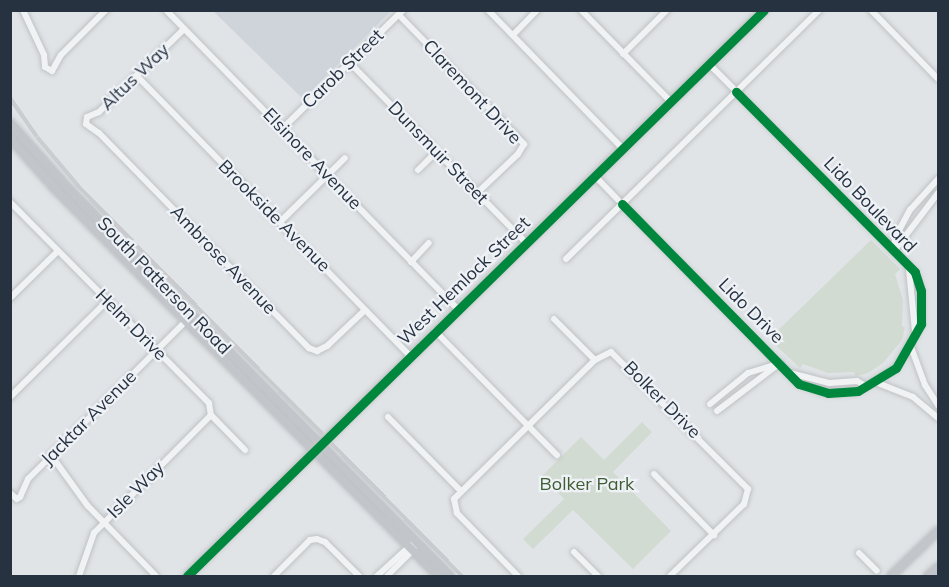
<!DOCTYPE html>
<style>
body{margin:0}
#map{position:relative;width:949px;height:587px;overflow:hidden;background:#e1e4e7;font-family:Mulish,sans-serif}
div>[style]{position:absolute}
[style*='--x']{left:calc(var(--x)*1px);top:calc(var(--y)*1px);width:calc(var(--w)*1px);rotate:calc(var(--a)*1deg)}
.built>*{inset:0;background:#ced4da}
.green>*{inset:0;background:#d2dbd1}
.roads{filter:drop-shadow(0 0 2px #bfc2c5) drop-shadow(0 0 2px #bfc2c5)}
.street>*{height:6px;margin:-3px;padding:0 3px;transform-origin:3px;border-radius:3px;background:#f0f2f3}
.secondary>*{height:8px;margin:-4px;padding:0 4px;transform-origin:4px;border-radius:4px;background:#c2c5c9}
.rail>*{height:4px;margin-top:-2px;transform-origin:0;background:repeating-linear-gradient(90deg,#eef2f6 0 4.5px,#c9cbce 0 9px);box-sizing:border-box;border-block:2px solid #c9cbce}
.cycleway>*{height:9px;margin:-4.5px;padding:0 4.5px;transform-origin:4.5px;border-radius:4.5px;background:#00873e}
span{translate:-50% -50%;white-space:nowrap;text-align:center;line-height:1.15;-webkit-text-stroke:4.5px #eef2f6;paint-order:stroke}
.street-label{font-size:18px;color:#273241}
.park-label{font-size:18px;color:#3f5d33}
.frame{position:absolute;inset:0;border:12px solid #273241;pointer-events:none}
</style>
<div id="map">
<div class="built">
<div style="clip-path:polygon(213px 11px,391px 11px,303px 99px)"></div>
</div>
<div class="green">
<div style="clip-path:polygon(871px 240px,900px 269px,895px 274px,903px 300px,902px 326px,905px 327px,902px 340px,883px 363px,868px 373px,856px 376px,854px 372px,828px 373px,803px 364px,800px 368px,769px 339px)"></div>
<div style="clip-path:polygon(642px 422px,652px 432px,613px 472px,671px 531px,633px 569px,573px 510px,533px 549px,523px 539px,564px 499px,542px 476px,581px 437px,604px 460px)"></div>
</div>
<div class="roads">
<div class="street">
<div style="--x:23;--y:10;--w:50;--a:65"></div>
<div style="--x:44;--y:55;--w:12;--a:85"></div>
<div style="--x:45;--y:67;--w:8;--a:30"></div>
<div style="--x:52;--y:71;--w:18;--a:-61"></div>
<div style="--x:61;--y:55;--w:64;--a:-45"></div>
<div style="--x:166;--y:10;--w:418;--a:45.7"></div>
<div style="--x:488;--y:10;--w:194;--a:45.8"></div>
<div style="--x:581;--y:10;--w:129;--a:45.6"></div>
<div style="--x:871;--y:10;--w:96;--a:45.8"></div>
<div style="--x:399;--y:15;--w:180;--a:45.9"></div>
<div style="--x:524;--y:144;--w:12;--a:121"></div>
<div style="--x:518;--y:154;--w:57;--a:136.4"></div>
<div style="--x:184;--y:29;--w:119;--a:135.7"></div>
<div style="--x:99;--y:112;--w:13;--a:157"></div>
<div style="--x:87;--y:117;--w:7;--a:98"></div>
<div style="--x:86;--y:124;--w:16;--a:35"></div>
<div style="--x:99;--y:133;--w:301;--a:45.7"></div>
<div style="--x:309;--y:348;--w:9;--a:21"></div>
<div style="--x:317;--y:351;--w:11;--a:-27"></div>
<div style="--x:327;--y:346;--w:52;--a:-43.5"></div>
<div style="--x:513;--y:35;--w:35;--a:-46"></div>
<div style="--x:623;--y:54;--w:62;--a:-45"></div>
<div style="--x:350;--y:63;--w:252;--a:45.6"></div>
<div style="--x:709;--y:64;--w:34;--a:45"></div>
<div style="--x:137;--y:76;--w:391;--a:45.7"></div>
<div style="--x:283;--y:128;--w:168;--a:-44.5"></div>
<div style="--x:418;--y:170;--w:25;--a:-45"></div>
<div style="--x:595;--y:176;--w:33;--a:46"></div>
<div style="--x:10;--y:202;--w:283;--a:45.3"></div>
<div style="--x:209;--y:403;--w:12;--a:81"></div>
<div style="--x:211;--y:415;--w:49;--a:45.8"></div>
<div style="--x:622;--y:204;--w:252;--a:45.5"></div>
<div style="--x:799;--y:384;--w:30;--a:17"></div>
<div style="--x:828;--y:393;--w:30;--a:-4"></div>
<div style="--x:858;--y:391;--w:44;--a:-31.2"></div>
<div style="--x:896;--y:368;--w:51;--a:-60.4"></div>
<div style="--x:921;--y:324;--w:33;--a:-90"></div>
<div style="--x:921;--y:291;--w:20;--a:-108"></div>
<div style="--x:915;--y:272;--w:254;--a:-134.8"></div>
<div style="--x:280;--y:222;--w:91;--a:-44.6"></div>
<div style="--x:893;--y:251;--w:15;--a:-79"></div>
<div style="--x:896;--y:236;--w:30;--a:-62"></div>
<div style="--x:910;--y:210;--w:42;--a:-47.9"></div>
<div style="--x:894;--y:251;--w:73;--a:-52.8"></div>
<div style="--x:566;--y:259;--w:355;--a:-44.5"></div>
<div style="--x:411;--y:262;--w:26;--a:-47"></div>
<div style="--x:909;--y:269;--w:62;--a:84.5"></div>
<div style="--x:10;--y:298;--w:67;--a:-44.4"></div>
<div style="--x:554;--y:319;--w:58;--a:45"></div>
<div style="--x:435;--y:331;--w:174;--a:45.5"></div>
<div style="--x:911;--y:347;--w:40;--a:69.8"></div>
<div style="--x:925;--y:385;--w:24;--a:57"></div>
<div style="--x:790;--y:373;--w:40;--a:14.4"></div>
<div style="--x:829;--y:383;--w:28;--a:-4"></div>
<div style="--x:857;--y:381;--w:8;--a:30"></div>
<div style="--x:875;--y:382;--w:41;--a:21.5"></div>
<div style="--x:913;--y:397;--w:33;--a:40"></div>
<div style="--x:10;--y:397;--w:136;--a:-44.7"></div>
<div style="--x:710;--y:404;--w:49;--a:-39.2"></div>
<div style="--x:748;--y:373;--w:34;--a:-17"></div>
<div style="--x:717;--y:411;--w:79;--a:-37.3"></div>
<div style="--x:388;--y:417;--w:104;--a:45.4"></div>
<div style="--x:51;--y:455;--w:62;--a:54.2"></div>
<div style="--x:87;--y:505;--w:99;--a:45.8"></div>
<div style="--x:654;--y:474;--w:86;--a:45.5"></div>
<div style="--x:10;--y:493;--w:9;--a:41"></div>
<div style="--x:17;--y:499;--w:4;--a:-34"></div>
<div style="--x:20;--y:497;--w:20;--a:-66"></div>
<div style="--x:28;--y:479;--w:232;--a:-45"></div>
<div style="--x:574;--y:552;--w:34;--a:45"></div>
<div style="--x:859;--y:553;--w:25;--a:45"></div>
<div style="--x:79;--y:576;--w:46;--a:-70.8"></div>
<div style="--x:94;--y:533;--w:166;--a:-45.2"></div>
<div style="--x:274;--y:576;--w:51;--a:-45"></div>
<div style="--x:310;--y:540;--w:7;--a:-8"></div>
<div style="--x:317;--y:539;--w:9;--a:21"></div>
<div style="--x:325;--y:542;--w:48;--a:45"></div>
<div style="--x:377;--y:576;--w:46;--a:-42.4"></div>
<div style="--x:387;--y:576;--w:38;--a:-45"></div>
<div style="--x:518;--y:576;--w:88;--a:-134.1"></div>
<div style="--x:457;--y:513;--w:14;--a:-102"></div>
<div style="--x:454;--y:499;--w:198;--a:-44.6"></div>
<div style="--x:595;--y:360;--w:18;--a:-27"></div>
<div style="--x:611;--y:352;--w:194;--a:45"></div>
<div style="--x:748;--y:489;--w:16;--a:105"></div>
<div style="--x:744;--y:504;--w:103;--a:135.8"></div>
</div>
<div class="secondary">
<div style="--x:10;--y:123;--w:87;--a:48.3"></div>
<div style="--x:68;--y:188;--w:544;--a:45.45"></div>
<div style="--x:10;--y:138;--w:68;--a:48.6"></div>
<div style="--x:55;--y:189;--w:544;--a:45.3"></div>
<div style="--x:187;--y:576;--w:808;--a:-44.45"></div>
<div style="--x:891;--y:576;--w:65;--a:-43.8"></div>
<div style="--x:928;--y:576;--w:13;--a:-42"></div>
</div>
</div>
<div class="rail">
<div style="--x:10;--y:98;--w:47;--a:55.3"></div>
<div style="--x:37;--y:137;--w:67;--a:49.9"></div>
<div style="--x:80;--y:188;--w:544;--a:45.45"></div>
</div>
<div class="cycleway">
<div style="--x:622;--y:204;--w:252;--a:45.5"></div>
<div style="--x:799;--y:384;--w:30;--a:17"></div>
<div style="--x:828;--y:393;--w:30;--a:-4"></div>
<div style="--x:858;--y:391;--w:44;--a:-31.2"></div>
<div style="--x:896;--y:368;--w:51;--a:-60.4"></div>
<div style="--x:921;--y:324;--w:33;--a:-90"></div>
<div style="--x:921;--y:291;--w:20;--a:-108"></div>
<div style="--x:915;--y:272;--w:254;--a:-134.8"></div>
<div style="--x:187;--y:576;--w:808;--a:-44.45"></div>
</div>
<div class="street-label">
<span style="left:343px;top:69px;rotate:-44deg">Carob Street</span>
<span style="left:135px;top:77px;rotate:-44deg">Altus Way</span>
<span style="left:472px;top:92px;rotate:47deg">Claremont Drive</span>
<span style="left:438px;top:153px;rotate:46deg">Dunsmuir Street</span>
<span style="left:312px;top:159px;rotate:46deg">Elsinore Avenue</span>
<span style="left:870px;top:205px;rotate:46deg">Lido Boulevard</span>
<span style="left:274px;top:216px;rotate:45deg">Brookside Avenue</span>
<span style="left:223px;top:260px;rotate:46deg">Ambrose Avenue</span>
<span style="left:464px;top:281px;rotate:-44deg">West Hemlock Street</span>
<span style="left:164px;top:286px;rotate:46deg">South Patterson Road</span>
<span style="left:751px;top:311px;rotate:45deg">Lido Drive</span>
<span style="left:131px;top:325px;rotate:45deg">Helm Drive</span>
<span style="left:662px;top:400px;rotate:45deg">Bolker Drive</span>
<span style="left:89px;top:418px;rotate:-45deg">Jacktar Avenue</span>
<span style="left:136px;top:490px;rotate:-45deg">Isle Way</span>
</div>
<div class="park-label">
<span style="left:587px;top:484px">Bolker Park</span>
</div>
<div class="frame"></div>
</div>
